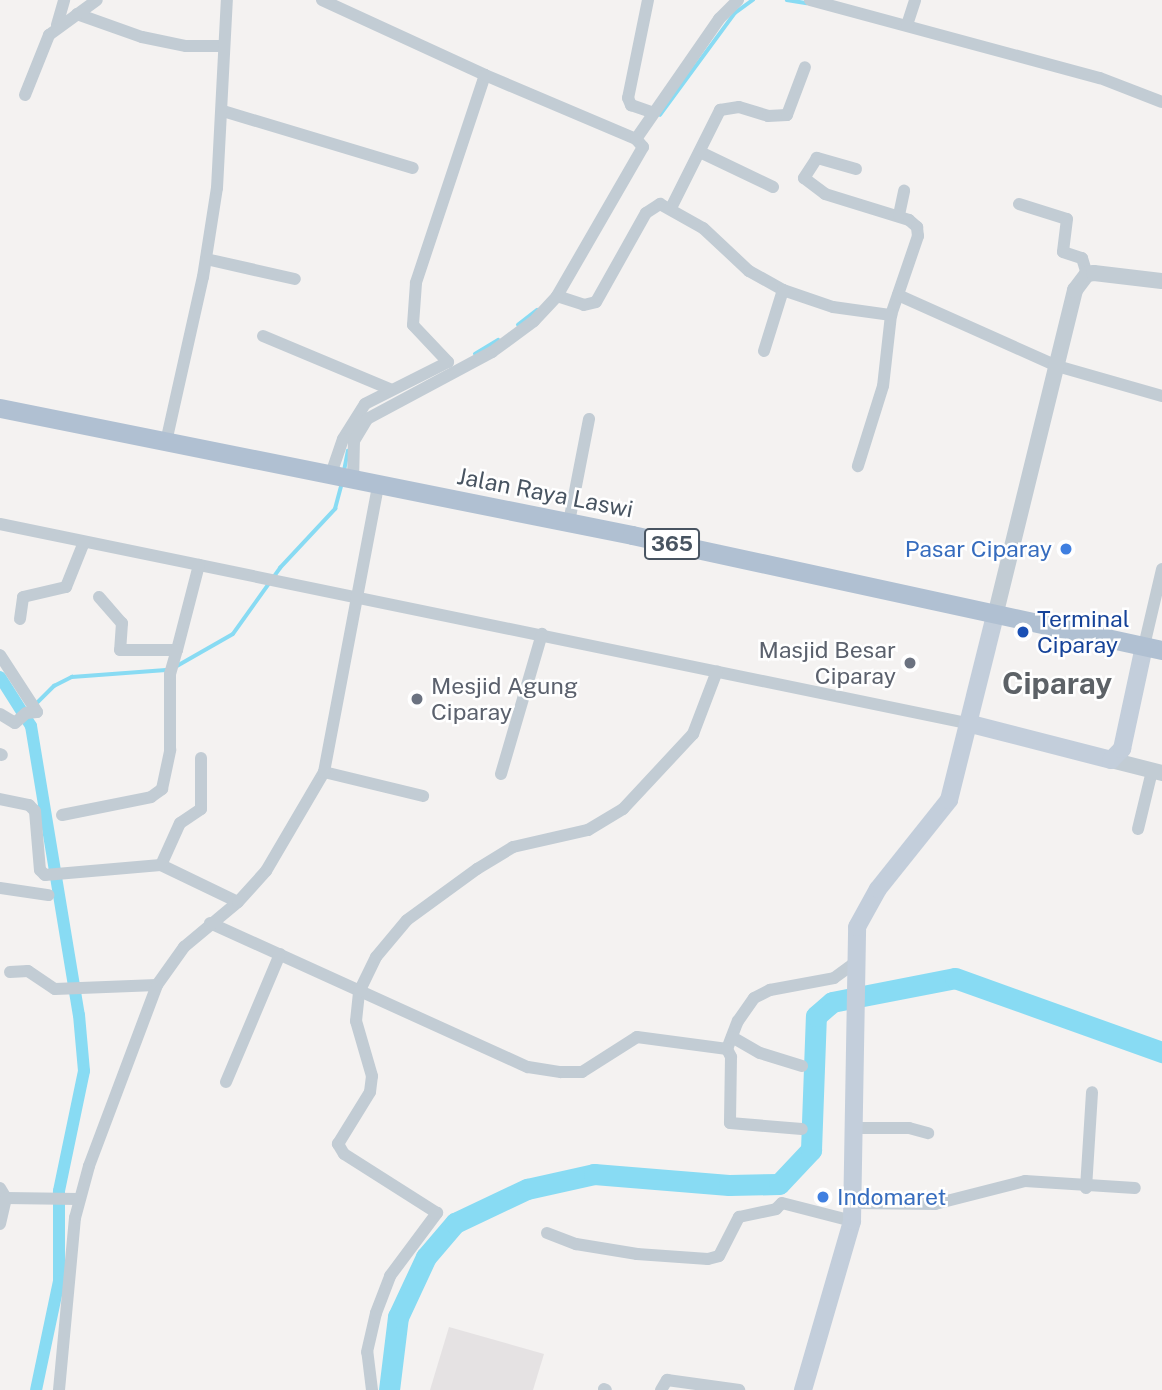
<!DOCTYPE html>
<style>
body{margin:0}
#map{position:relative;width:1162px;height:1390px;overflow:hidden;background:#f4f2f1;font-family:"Public Sans",sans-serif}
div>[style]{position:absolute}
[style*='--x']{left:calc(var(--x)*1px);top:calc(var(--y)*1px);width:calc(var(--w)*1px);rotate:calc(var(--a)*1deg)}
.education>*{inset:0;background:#e5e2e3}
.stream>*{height:3.5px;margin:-1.75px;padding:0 1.75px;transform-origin:1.75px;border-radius:1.75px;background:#88dbf3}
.canal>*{height:12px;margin:-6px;padding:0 6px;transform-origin:6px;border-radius:6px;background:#88dbf3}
.river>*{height:21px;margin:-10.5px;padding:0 10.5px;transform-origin:10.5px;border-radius:10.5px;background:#88dbf3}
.minor>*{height:12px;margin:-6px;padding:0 6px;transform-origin:6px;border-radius:6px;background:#c2ccd4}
.tertiary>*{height:16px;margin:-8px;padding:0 8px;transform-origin:8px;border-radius:8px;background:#c2ccd4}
.secondary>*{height:18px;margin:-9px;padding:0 9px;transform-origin:9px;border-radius:9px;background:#c3cedb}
.primary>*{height:19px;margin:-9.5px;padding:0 9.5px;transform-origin:9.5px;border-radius:9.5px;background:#b0c0d2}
.dots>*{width:19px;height:19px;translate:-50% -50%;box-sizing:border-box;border:4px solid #fff;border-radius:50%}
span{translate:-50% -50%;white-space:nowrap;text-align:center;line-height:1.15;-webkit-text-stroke:5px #fff;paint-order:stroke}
.shield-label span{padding:2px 5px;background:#fff;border:2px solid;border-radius:5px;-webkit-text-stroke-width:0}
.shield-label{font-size:21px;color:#485461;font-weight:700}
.street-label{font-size:23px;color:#485461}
.shop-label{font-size:23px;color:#366cbe}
.right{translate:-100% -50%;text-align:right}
.left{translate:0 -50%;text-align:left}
.transit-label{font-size:23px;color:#164399}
.worship-label{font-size:23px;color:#5b616d}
.district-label{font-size:30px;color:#5d6267;font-weight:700}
</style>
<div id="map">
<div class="education">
<div style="clip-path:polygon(449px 1327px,544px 1354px,533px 1390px,430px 1390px)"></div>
</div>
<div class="stream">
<div style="--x:787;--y:0;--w:20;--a:9"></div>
<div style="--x:660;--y:115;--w:127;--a:-53.7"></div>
<div style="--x:735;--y:13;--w:22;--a:-36"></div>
<div style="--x:518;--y:325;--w:24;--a:-38"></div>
<div style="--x:475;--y:354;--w:27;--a:-31"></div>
<div style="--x:344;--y:471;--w:20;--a:-79"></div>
<div style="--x:177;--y:666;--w:64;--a:-29.7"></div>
<div style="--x:233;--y:634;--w:81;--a:-54.5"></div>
<div style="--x:280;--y:568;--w:81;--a:-47"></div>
<div style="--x:335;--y:509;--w:28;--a:-75"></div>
<div style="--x:35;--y:705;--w:27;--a:-45"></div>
<div style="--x:54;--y:686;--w:20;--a:-27"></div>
<div style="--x:72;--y:677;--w:94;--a:-4.3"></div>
</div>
<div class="canal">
<div style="--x:0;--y:677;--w:58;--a:57.7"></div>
<div style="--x:31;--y:726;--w:293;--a:80.6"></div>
<div style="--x:79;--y:1015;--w:56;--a:84.9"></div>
<div style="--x:84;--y:1071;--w:123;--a:101.8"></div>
<div style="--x:59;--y:1191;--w:90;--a:90"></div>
<div style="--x:59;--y:1281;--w:111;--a:101.9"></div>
</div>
<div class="river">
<div style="--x:389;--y:1390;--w:74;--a:-83"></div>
<div style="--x:398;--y:1317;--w:66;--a:-65"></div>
<div style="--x:426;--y:1257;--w:45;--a:-49.5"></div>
<div style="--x:455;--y:1223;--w:80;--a:-25.3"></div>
<div style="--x:527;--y:1189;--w:69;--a:-12.6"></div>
<div style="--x:594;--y:1174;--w:135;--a:4.7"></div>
<div style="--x:729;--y:1185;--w:50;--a:-1.1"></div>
<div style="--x:779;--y:1184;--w:47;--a:-46.7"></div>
<div style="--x:811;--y:1150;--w:134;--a:-87.9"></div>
<div style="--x:816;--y:1016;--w:21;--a:-41"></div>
<div style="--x:832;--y:1002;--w:125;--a:-11"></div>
<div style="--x:955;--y:978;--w:220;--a:19.7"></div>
</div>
<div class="minor">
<div style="--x:322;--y:0;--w:179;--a:24.7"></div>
<div style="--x:485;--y:75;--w:219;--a:108.4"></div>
<div style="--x:416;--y:283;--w:42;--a:94.1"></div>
<div style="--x:413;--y:325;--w:51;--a:46.6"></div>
<div style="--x:448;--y:362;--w:93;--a:153.2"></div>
<div style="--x:365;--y:404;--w:41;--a:122.2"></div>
<div style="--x:343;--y:439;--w:39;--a:109"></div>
<div style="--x:648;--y:0;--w:100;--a:101.5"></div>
<div style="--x:628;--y:98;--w:8;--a:67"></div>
<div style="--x:631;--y:105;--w:24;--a:19"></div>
<div style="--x:810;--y:0;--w:300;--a:15.1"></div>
<div style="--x:1100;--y:78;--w:66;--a:21.2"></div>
<div style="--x:77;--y:14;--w:69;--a:19.5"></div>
<div style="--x:142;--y:37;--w:45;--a:11.6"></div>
<div style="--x:186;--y:46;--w:38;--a:0"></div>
<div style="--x:57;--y:25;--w:26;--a:-74"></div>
<div style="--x:907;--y:25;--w:26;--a:-72"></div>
<div style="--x:485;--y:75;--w:164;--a:23"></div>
<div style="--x:25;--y:95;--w:65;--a:-68.2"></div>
<div style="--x:49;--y:35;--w:59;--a:-36.1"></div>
<div style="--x:223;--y:111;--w:198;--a:16.7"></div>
<div style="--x:700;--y:152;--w:81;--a:25.6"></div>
<div style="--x:856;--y:169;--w:41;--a:-164.2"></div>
<div style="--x:817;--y:158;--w:24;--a:123"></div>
<div style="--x:804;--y:178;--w:26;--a:37"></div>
<div style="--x:825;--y:194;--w:88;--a:17.2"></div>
<div style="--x:909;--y:220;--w:11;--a:41"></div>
<div style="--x:917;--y:227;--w:9;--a:84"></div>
<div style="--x:918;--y:236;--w:83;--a:108.9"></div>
<div style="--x:891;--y:315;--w:71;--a:96.4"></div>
<div style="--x:883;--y:386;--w:84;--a:107.4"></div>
<div style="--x:1019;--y:204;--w:50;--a:17.4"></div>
<div style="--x:1067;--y:219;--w:33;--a:97"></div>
<div style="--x:1063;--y:252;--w:20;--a:18"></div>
<div style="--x:1082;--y:258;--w:17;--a:73"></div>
<div style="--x:671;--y:208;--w:110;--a:-63.4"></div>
<div style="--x:720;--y:110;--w:19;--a:-9"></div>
<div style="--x:739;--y:107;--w:30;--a:17"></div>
<div style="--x:768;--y:116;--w:19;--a:-3"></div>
<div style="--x:787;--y:115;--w:51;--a:-69.4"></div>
<div style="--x:899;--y:215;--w:25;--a:-78"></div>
<div style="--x:206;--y:259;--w:91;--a:12.7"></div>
<div style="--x:898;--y:295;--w:174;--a:24.1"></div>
<div style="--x:1057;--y:366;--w:109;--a:15.9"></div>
<div style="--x:557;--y:296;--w:28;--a:18"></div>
<div style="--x:584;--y:305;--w:12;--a:-14"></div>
<div style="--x:596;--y:302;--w:102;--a:-60.7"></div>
<div style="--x:646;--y:213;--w:17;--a:-33"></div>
<div style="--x:660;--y:204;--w:49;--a:29.2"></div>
<div style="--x:703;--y:228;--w:63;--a:43.1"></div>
<div style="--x:749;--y:271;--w:39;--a:29"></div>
<div style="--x:783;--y:290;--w:53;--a:18.8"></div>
<div style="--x:833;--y:307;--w:59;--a:7.9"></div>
<div style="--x:263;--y:336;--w:138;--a:22.7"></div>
<div style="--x:764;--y:351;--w:64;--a:-72.7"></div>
<div style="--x:166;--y:442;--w:169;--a:-77.4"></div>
<div style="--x:203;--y:277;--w:90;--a:-81.1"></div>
<div style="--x:217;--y:188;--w:188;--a:-87"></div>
<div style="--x:353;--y:481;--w:40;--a:-88.6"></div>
<div style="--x:354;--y:441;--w:26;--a:-59"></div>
<div style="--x:367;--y:419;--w:142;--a:-28.2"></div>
<div style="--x:492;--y:352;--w:52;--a:-36.4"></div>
<div style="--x:534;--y:321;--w:34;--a:-47"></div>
<div style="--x:557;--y:296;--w:172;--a:-60"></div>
<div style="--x:643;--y:147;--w:11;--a:-131"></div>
<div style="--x:636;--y:139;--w:146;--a:-55.3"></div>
<div style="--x:719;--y:19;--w:27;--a:-45"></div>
<div style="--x:569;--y:522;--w:105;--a:-79"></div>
<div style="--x:0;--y:524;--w:991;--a:11.64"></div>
<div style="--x:99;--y:597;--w:35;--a:49"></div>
<div style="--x:122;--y:623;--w:27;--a:94"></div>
<div style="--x:120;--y:650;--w:57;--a:0"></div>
<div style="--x:177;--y:650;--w:88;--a:-75.5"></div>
<div style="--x:20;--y:619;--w:22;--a:-82"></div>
<div style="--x:23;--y:597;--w:44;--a:-13.1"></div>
<div style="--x:66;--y:587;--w:48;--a:-68.2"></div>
<div style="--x:1144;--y:646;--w:79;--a:-76.8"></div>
<div style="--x:0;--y:655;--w:68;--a:57"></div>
<div style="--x:0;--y:714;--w:17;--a:31"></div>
<div style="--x:15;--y:723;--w:15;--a:-42"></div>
<div style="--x:26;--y:713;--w:11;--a:-5"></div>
<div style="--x:0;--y:754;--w:2;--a:27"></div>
<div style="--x:201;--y:758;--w:51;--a:90"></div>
<div style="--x:201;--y:809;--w:25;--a:146"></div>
<div style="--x:180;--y:823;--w:46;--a:114.3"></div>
<div style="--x:161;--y:865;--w:85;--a:25.7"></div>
<div style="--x:324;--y:772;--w:102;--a:13.6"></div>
<div style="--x:501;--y:774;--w:146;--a:-73.7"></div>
<div style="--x:0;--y:799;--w:30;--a:12"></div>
<div style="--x:29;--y:805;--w:8;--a:45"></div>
<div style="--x:35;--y:811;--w:59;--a:85.2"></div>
<div style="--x:40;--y:870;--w:7;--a:45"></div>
<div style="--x:45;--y:875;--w:116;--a:-4.9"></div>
<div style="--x:62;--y:815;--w:91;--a:-11.4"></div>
<div style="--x:151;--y:797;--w:14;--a:-36"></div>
<div style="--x:162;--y:789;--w:40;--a:-78"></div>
<div style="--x:170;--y:750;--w:76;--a:-90"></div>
<div style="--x:170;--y:674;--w:25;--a:-74"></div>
<div style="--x:1138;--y:829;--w:60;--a:-76.4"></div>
<div style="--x:0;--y:888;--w:49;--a:8.3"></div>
<div style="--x:210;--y:923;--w:349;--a:24.4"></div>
<div style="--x:528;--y:1067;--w:33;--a:9"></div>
<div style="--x:561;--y:1072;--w:21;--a:0"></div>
<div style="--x:582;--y:1072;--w:65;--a:-32.5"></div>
<div style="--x:637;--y:1037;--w:91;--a:7.6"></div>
<div style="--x:727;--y:1049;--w:30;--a:-69"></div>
<div style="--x:738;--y:1021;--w:28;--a:-55"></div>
<div style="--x:754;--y:998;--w:18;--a:-27"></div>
<div style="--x:770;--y:990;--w:65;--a:-10.6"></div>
<div style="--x:834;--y:978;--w:24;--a:-36"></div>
<div style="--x:10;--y:972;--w:18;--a:-3"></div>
<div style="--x:28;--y:971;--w:32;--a:34"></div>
<div style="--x:55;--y:989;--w:102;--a:-2.2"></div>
<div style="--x:732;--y:1037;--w:32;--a:30"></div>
<div style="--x:760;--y:1053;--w:44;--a:17.2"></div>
<div style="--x:727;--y:1049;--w:9;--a:63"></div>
<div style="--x:731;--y:1057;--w:66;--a:90.9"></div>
<div style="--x:730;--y:1123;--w:72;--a:4.8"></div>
<div style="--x:226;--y:1082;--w:139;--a:-67.1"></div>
<div style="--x:854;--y:1128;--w:55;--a:0"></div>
<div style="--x:909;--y:1128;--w:20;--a:15"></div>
<div style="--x:0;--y:1188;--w:12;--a:59"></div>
<div style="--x:6;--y:1198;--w:72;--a:0.8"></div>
<div style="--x:1086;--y:1188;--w:96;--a:-86.4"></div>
<div style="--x:854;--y:1203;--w:81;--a:0.7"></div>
<div style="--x:935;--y:1204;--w:93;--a:-14.3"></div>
<div style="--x:1025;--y:1181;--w:110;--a:3.6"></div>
<div style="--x:0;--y:1224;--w:27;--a:-77"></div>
<div style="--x:547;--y:1233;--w:31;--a:21"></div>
<div style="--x:576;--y:1244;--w:62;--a:9.3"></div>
<div style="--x:637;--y:1254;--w:71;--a:4"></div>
<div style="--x:708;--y:1259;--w:11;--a:-15"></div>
<div style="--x:719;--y:1256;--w:44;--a:-62.9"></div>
<div style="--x:739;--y:1217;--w:38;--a:-12"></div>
<div style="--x:776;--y:1209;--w:8;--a:-45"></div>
<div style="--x:782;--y:1203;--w:72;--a:14.4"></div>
<div style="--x:604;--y:1389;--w:2;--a:27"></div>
<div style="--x:59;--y:1390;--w:173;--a:-84.7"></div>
<div style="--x:75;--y:1218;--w:54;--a:-74.9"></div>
<div style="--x:89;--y:1166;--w:193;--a:-69.4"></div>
<div style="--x:157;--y:985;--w:47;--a:-54.6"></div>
<div style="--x:184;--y:947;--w:70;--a:-39.8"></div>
<div style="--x:238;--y:902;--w:42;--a:-47.9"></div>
<div style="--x:266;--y:871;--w:115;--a:-59.6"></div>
<div style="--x:324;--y:772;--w:291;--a:-79.3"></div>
<div style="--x:372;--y:1390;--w:38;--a:-97"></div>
<div style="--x:367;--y:1352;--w:40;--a:-77"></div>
<div style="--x:376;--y:1313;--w:40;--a:-69"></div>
<div style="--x:390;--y:1276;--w:79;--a:-53.3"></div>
<div style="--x:437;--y:1213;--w:110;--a:-147.6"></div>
<div style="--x:344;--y:1154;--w:12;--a:-121"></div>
<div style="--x:338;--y:1144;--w:61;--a:-58.4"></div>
<div style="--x:370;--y:1092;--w:16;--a:-83"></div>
<div style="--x:372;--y:1076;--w:57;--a:-106.2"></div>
<div style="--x:356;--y:1021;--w:29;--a:-84"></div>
<div style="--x:359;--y:992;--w:39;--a:-64"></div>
<div style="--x:376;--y:957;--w:48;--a:-50"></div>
<div style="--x:407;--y:920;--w:87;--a:-36.1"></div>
<div style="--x:477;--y:869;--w:42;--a:-31.4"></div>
<div style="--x:513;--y:847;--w:77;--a:-12.8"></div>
<div style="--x:588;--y:830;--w:41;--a:-31"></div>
<div style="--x:623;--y:809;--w:103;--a:-47"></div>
<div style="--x:693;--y:734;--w:67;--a:-69.1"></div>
<div style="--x:661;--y:1390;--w:12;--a:-59"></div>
<div style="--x:667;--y:1380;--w:73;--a:7.9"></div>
</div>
<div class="tertiary">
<div style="--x:995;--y:616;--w:336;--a:-76.2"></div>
<div style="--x:1075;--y:290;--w:20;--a:-53"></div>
<div style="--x:1087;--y:274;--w:7;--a:-8"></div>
<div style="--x:1094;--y:273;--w:68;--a:6.7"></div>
<div style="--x:1111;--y:760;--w:53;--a:14.3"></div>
</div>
<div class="secondary">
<div style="--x:971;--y:724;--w:145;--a:14.4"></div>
<div style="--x:1111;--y:760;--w:16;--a:-45"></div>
<div style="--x:1122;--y:749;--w:105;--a:-77.9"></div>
<div style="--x:803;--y:1390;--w:176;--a:-73.8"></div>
<div style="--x:852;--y:1221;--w:294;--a:-89"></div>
<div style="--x:857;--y:927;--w:43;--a:-61.1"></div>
<div style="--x:878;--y:889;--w:114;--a:-51.4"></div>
<div style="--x:949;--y:800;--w:190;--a:-76"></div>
</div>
<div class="primary">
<div style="--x:0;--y:408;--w:645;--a:11.36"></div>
<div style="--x:632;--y:535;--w:542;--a:12.24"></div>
</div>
<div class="dots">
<div style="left:1066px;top:549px;background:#3f7fe0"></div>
<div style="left:1023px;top:632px;background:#1a4fb4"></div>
<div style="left:910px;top:663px;background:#6b7280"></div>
<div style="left:417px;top:699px;background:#6b7280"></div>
<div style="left:823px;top:1197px;background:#3f7fe0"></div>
</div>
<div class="shield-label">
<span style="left:672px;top:544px">365</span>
</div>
<div class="street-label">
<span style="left:545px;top:493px;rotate:11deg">Jalan Raya Laswi</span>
</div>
<div class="shop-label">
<span class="right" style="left:1052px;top:549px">Pasar Ciparay</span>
<span class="left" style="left:837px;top:1197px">Indomaret</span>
</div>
<div class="transit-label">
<span class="left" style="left:1037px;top:632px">Terminal<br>Ciparay</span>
</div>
<div class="worship-label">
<span class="right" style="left:896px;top:663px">Masjid Besar<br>Ciparay</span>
<span class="left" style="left:431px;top:699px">Mesjid Agung<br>Ciparay</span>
</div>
<div class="district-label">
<span style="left:1057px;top:683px">Ciparay</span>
</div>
</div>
